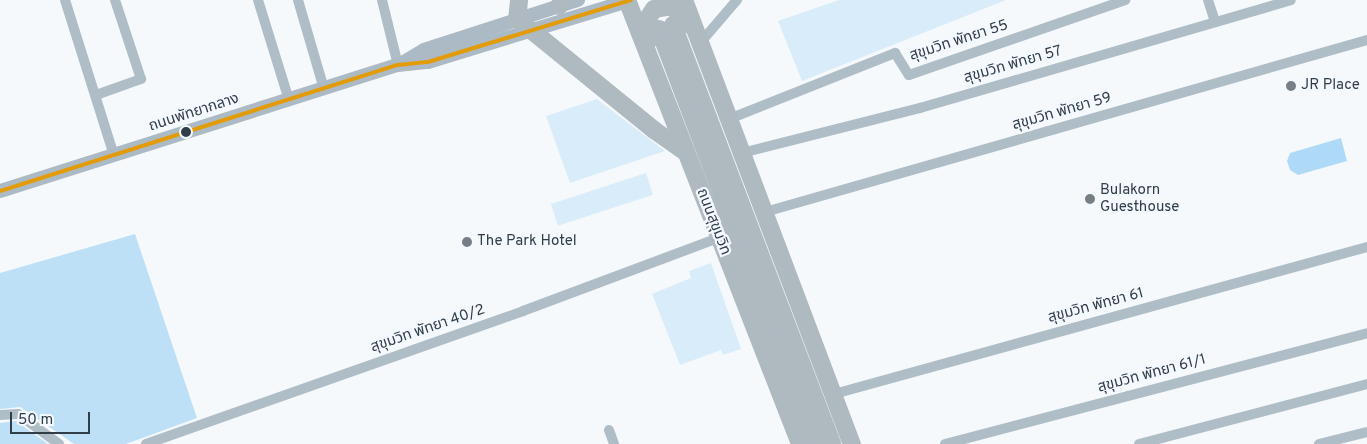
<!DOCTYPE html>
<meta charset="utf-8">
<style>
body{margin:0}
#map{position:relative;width:1367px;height:444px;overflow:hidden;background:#f6f9fb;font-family:Overpass,"Noto Sans Thai",sans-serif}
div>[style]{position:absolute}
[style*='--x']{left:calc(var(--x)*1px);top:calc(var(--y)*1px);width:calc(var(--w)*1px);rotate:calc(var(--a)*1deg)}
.green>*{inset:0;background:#d9ecfa;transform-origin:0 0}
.forest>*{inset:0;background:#bde0f7}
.water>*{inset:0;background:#afdaf7}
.street>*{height:10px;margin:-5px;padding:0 5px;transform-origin:5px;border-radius:5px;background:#afbdc6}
.secondary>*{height:14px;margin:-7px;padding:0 7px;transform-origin:7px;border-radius:7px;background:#abbac4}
.highway>*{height:18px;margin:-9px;padding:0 9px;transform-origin:9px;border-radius:9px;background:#afb9c0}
.bus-1>*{height:4px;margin:-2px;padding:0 2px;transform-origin:2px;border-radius:2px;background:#e39c07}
.dots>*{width:14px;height:14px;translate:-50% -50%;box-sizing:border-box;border:2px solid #f3f9fe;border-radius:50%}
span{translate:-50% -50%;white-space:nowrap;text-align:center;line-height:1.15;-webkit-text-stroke:4.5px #f3f9fe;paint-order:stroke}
.street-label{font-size:15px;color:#313e47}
.poi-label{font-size:15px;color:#313e47}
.left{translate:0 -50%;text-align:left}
.scale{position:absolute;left:10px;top:412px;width:80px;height:22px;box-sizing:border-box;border:2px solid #313e47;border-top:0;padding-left:6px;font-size:15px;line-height:18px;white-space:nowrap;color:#313e47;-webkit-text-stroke:4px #f3f9fe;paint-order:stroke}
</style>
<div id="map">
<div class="green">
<div style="clip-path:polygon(839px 0,1006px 0,802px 81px,778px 21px)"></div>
<div style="clip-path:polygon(597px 99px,665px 151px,570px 183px,546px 116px)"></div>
<div style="left:646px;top:173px;width:23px;height:100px;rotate:72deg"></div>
<div style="clip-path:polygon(711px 263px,741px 349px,723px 355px,721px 350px,680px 365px,652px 294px,691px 278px,689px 271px)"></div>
</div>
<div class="forest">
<div style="clip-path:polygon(135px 234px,197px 418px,126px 444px,74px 444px,20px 407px,0 409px,0 273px)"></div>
<div style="clip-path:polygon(16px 421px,48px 444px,0 444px,0 423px)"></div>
</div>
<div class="water">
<div style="clip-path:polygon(1341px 138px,1347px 161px,1298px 175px,1290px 170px,1287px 161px,1290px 153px)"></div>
</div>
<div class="street">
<div style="--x:65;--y:0;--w:163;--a:72.5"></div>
<div style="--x:258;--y:0;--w:105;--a:72.8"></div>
<div style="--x:298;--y:0;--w:93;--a:73.7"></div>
<div style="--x:382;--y:0;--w:67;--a:76.2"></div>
<div style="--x:1208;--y:0;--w:23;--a:72"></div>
<div style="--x:700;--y:43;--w:57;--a:-49.3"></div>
<div style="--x:96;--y:95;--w:48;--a:-19.6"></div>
<div style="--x:141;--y:79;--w:83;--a:-108.2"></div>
<div style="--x:729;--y:119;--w:179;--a:-21.7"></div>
<div style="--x:895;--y:53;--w:26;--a:58"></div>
<div style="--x:909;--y:75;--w:229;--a:-19.1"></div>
<div style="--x:742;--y:153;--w:184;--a:-14.2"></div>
<div style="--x:920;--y:108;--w:386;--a:-16.2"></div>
<div style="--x:765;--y:212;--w:626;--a:-15.95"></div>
<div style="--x:834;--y:394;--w:553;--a:-15.42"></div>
<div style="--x:0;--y:415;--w:18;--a:-3"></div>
<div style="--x:18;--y:414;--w:51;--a:36.2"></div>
<div style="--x:609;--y:430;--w:15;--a:70"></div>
<div style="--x:146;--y:444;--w:400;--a:-19.4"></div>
<div style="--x:523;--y:311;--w:208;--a:-20.5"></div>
<div style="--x:945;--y:444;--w:436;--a:-14.7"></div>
<div style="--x:1139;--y:444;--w:236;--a:-14.7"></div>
<div style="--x:1319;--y:444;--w:49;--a:-14"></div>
</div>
<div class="secondary">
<div style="--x:404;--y:62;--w:23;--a:-31"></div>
<div style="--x:424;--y:50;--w:162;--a:-18"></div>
<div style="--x:0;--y:191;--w:417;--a:-17.6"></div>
<div style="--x:398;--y:65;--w:30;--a:-6"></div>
<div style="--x:428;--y:62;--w:208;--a:-17"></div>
</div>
<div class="highway">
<div style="--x:627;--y:0;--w:477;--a:68.7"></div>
<div style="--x:684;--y:0;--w:475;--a:69.3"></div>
<div style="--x:559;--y:6;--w:8;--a:-45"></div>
<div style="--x:517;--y:20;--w:20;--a:-84"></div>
<div style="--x:673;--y:25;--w:448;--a:69.2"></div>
<div style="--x:659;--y:29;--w:444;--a:69.2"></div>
<div style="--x:531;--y:30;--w:159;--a:39.1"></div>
<div style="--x:654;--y:130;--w:39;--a:35"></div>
<div style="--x:648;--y:41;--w:20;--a:-96"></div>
<div style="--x:646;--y:21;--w:14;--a:-56"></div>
<div style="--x:654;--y:9;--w:18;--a:-9"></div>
<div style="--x:672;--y:6;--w:25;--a:47"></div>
</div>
<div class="bus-1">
<div style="--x:0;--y:191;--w:417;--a:-17.6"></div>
<div style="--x:398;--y:65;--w:30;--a:-6"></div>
<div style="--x:428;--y:62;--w:212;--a:-17"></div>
</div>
<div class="dots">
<div style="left:1291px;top:86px;background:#767f86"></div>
<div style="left:186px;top:132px;background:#313e47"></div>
<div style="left:1090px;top:199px;background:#767f86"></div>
<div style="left:467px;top:242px;background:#767f86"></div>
</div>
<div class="street-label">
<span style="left:959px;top:41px;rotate:-18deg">สุขุมวิท พัทยา 55</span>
<span style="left:1013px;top:65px;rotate:-16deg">สุขุมวิท พัทยา 57</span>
<span style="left:1062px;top:112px;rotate:-16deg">สุขุมวิท พัทยา 59</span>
<span style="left:194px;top:113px;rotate:-18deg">ถนนพัทยากลาง</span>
<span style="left:713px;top:222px;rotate:69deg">ถนนสุขุมวิท</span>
<span style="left:1096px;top:306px;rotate:-15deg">สุขุมวิท พัทยา 61</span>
<span style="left:428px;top:329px;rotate:-19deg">สุขุมวิท พัทยา 40/2</span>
<span style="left:1152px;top:374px;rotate:-15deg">สุขุมวิท พัทยา 61/1</span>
</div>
<div class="poi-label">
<span class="left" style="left:1301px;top:86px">JR Place</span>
<span class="left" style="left:1100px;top:199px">Bulakorn<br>Guesthouse</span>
<span class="left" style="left:477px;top:242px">The Park Hotel</span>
</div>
<div class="scale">50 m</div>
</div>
